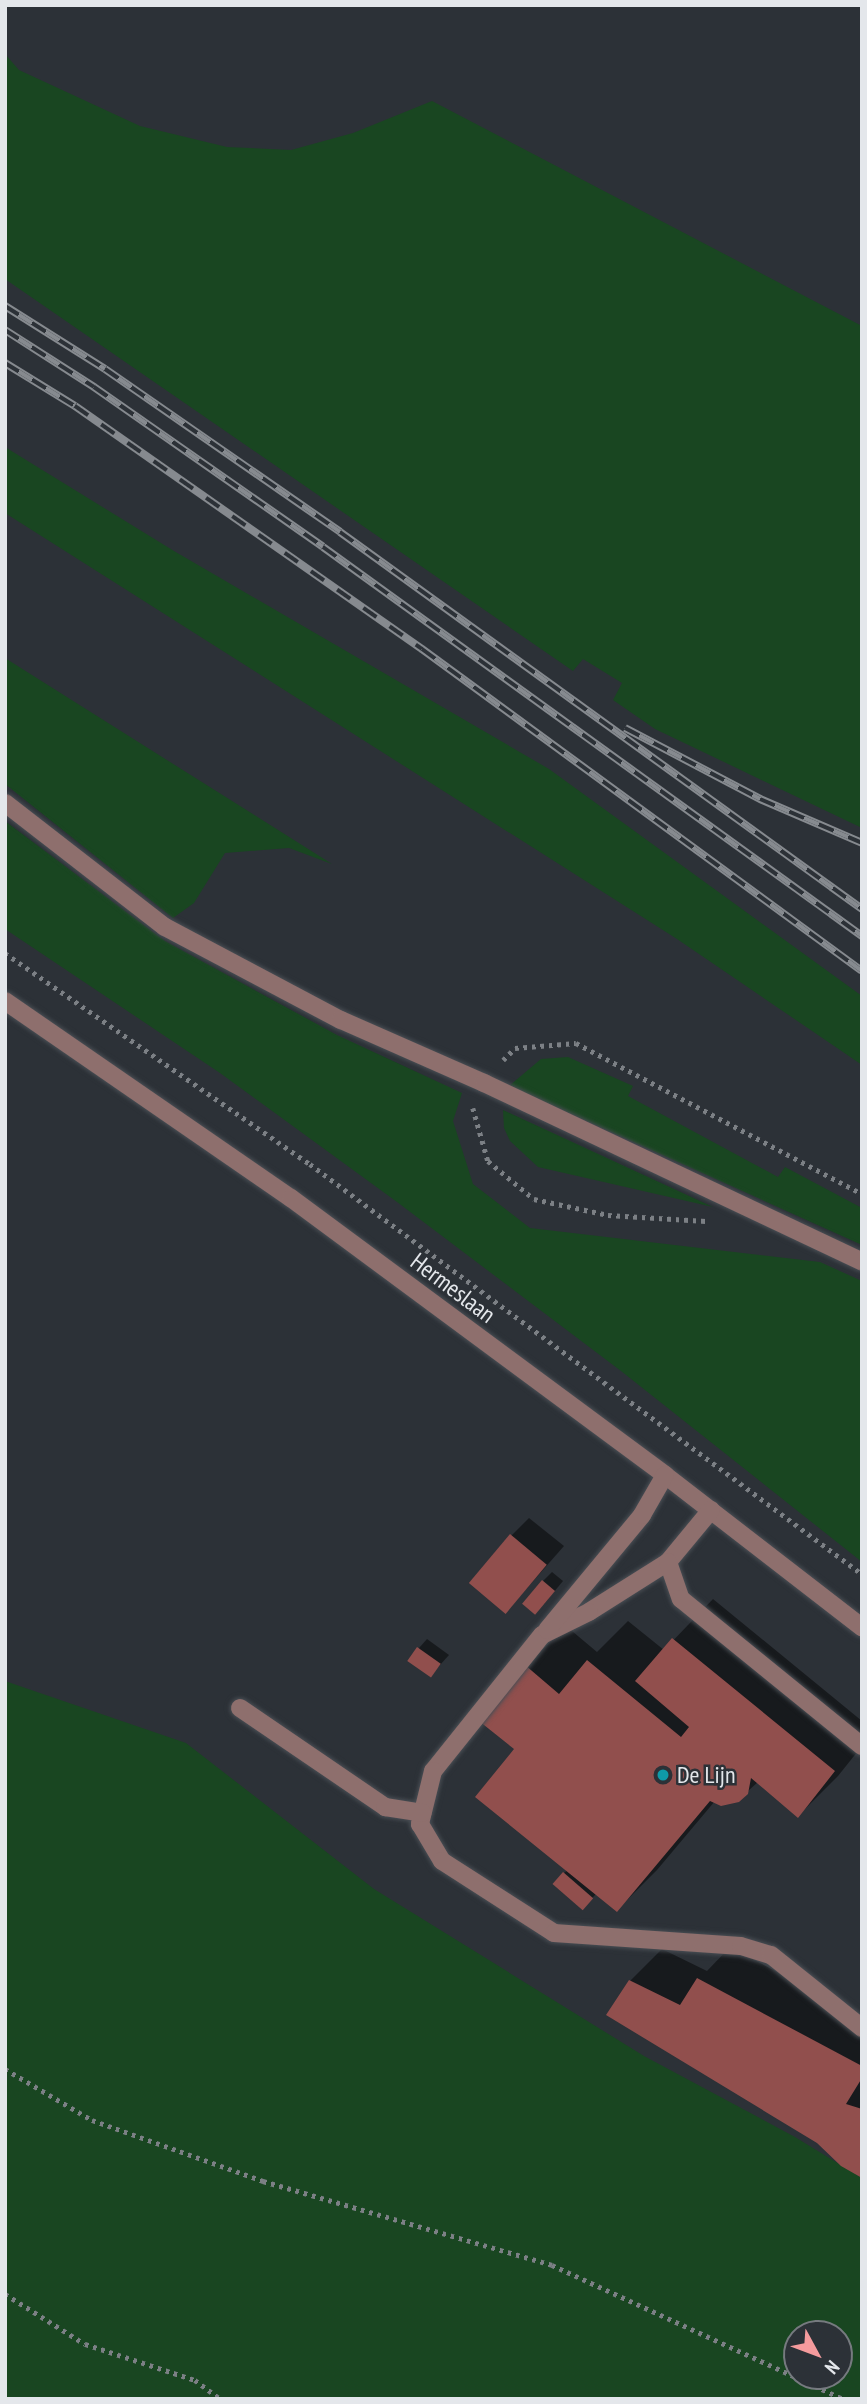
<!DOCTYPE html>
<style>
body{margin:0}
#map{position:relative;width:867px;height:2404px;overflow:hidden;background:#2c3137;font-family:"PT Sans Narrow",sans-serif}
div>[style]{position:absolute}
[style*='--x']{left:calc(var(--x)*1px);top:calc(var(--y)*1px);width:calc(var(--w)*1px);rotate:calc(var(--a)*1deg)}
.green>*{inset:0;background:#194621}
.shadow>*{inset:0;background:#0007}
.building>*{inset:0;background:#914f4d;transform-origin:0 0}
.path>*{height:4.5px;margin-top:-2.25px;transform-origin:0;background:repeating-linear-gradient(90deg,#7c8085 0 3.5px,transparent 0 8.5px)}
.roads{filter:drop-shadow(0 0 2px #494e54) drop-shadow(0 0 2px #494e54)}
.minor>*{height:18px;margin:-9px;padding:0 9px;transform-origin:9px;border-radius:9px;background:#8e6f6d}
.rail>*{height:8px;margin-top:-4px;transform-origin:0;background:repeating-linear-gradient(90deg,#2c3137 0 16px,#868a8f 0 32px);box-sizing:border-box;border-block:2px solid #868a8f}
.dots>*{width:19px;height:19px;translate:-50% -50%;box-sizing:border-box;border:4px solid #2c3137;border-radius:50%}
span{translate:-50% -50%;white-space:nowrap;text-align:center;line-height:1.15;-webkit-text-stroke:5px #2c3137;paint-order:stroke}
.street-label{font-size:24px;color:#e4e7eb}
.poi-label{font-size:24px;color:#e4e7eb}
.left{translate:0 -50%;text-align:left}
.frame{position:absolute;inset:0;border:7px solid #e4e7eb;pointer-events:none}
.north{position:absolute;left:783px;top:2320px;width:70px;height:70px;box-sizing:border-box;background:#2c3137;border:2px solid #767a7f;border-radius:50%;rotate:131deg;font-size:19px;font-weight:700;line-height:28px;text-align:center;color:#e4e7eb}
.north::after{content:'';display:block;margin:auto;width:24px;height:32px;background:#f59b9d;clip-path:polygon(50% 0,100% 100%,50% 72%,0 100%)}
</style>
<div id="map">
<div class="green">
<div style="clip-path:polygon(5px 54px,19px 70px,140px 126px,227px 147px,291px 150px,353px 133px,432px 101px,862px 326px,862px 828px,655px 729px,613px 700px,622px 683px,583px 659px,573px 671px,5px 279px)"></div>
<div style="clip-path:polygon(5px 447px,174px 551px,549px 769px,862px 996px,862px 1065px,677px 939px,5px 513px)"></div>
<div style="clip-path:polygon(5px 658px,332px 864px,289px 848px,225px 853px,194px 903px,173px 918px,5px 784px)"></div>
<div style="clip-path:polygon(5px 821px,165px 941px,337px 1035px,462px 1093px,453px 1121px,473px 1184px,530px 1228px,820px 1262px,862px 1281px,862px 1562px,621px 1371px,397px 1202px,220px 1073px,5px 929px)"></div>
<div style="clip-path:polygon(568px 1057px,633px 1086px,628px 1096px,778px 1177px,785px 1167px,862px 1208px,862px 1245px,509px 1086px,541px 1059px)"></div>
<div style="clip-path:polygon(503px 1110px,713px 1207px,538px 1167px,510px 1141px,504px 1128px)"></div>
<div style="clip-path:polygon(evenodd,5px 1681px,186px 1743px,374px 1889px,644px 2056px,795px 2137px,862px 2178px,862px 2399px,5px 2399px,5px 1681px,797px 2334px,839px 2334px,839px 2376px,797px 2376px,797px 2334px)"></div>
</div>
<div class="shadow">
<div style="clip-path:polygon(529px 1518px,564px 1546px,506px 1612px,511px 1536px)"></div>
<div style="clip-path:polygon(552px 1572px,563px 1581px,544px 1604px,543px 1581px)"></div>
<div style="clip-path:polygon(713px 1599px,862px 1721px,862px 1746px,838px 1776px,798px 1816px,758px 1782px,738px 1800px,715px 1801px,657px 1870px,617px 1910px,597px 1893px,583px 1907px,564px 1873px,568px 1870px,516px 1749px,526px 1666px,566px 1626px,597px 1652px,628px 1621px,664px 1650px)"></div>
<div style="clip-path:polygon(427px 1639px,449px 1655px,431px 1675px,419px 1648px)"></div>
<div style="clip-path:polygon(730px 1947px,862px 2017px,862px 2176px,630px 1981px,662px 1949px,707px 1971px)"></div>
</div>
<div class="building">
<div style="left:510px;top:1534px;width:48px;height:64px;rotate:40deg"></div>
<div style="left:542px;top:1580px;width:17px;height:31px;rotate:40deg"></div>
<div style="clip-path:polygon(672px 1638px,835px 1771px,798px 1818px,751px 1778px,748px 1794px,739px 1802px,721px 1806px,710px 1801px,617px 1912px,475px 1797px,514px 1749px,479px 1721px,525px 1665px,559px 1694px,587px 1660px,681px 1737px,689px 1727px,635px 1681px)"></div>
<div style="left:417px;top:1647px;width:29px;height:17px;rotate:35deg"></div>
<div style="left:563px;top:1872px;width:40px;height:16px;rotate:41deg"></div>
<div style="clip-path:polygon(697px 1978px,862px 2066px,862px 2078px,846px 2104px,862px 2109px,862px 2178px,841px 2166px,817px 2143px,606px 2015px,629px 1980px,680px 2005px)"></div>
</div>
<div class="path">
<div style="--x:5;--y:953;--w:371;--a:34.7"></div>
<div style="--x:310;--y:1164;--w:688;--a:36.6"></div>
<div style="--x:503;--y:1060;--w:17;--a:-45"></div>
<div style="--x:515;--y:1048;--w:61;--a:-4.7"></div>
<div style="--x:576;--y:1043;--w:323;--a:27.8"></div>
<div style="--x:473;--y:1108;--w:55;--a:74.2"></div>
<div style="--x:488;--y:1161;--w:60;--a:39.6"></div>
<div style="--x:534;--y:1199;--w:76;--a:12.2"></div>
<div style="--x:608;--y:1215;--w:98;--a:3.5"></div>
<div style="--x:5;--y:2069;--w:101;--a:30.4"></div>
<div style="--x:92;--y:2120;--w:182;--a:19.6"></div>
<div style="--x:263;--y:2181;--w:301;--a:16.2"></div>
<div style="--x:552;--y:2265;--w:320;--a:24.7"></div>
<div style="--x:5;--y:2294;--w:94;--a:32"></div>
<div style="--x:85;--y:2344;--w:116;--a:18.1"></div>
<div style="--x:195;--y:2380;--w:31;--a:37"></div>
</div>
<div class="roads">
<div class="minor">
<div style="--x:5;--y:803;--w:202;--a:37.8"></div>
<div style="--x:165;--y:927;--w:199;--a:27.9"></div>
<div style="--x:341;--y:1020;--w:156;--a:23.8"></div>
<div style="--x:484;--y:1083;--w:418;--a:25.3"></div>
<div style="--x:5;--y:1001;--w:347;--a:34.6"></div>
<div style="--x:291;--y:1198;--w:465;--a:36.5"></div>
<div style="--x:665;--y:1475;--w:249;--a:37.7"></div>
<div style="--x:711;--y:1510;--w:67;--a:129.6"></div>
<div style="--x:668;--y:1562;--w:93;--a:147.7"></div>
<div style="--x:589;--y:1612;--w:52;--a:153.9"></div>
<div style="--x:542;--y:1635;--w:174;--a:128.7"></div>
<div style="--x:433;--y:1771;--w:55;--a:103.8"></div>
<div style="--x:420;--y:1824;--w:43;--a:59.3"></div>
<div style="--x:442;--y:1861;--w:133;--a:32.7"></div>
<div style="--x:554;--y:1933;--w:187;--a:4"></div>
<div style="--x:741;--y:1946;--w:31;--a:17"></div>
<div style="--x:771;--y:1955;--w:117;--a:38.7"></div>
<div style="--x:668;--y:1562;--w:39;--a:71"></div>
<div style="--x:681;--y:1599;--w:233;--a:39.1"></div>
<div style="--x:547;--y:1630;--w:149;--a:-50.4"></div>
<div style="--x:642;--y:1515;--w:46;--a:-60.1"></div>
<div style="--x:240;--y:1708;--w:176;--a:34.3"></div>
<div style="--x:385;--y:1807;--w:38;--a:9"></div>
</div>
</div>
<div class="rail">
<div style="--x:5;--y:306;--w:118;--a:32.2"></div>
<div style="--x:105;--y:369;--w:286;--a:34.7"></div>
<div style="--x:340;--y:532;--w:644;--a:35.84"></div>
<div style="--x:5;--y:330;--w:106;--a:32.6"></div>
<div style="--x:94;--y:387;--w:279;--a:34.9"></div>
<div style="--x:323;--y:547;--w:665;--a:35.82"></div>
<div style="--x:5;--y:363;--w:82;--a:31.6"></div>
<div style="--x:75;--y:406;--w:424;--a:35"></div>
<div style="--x:422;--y:649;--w:545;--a:36.2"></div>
<div style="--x:625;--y:728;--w:153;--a:27.7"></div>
<div style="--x:760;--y:799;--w:111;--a:23.3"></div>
</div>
<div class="dots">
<div style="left:663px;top:1775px;background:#0f9aa8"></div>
</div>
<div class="street-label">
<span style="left:453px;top:1288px;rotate:37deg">Hermeslaan</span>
</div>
<div class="poi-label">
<span class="left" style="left:677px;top:1775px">De Lijn</span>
</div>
<div class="frame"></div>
<div class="north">N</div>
</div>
